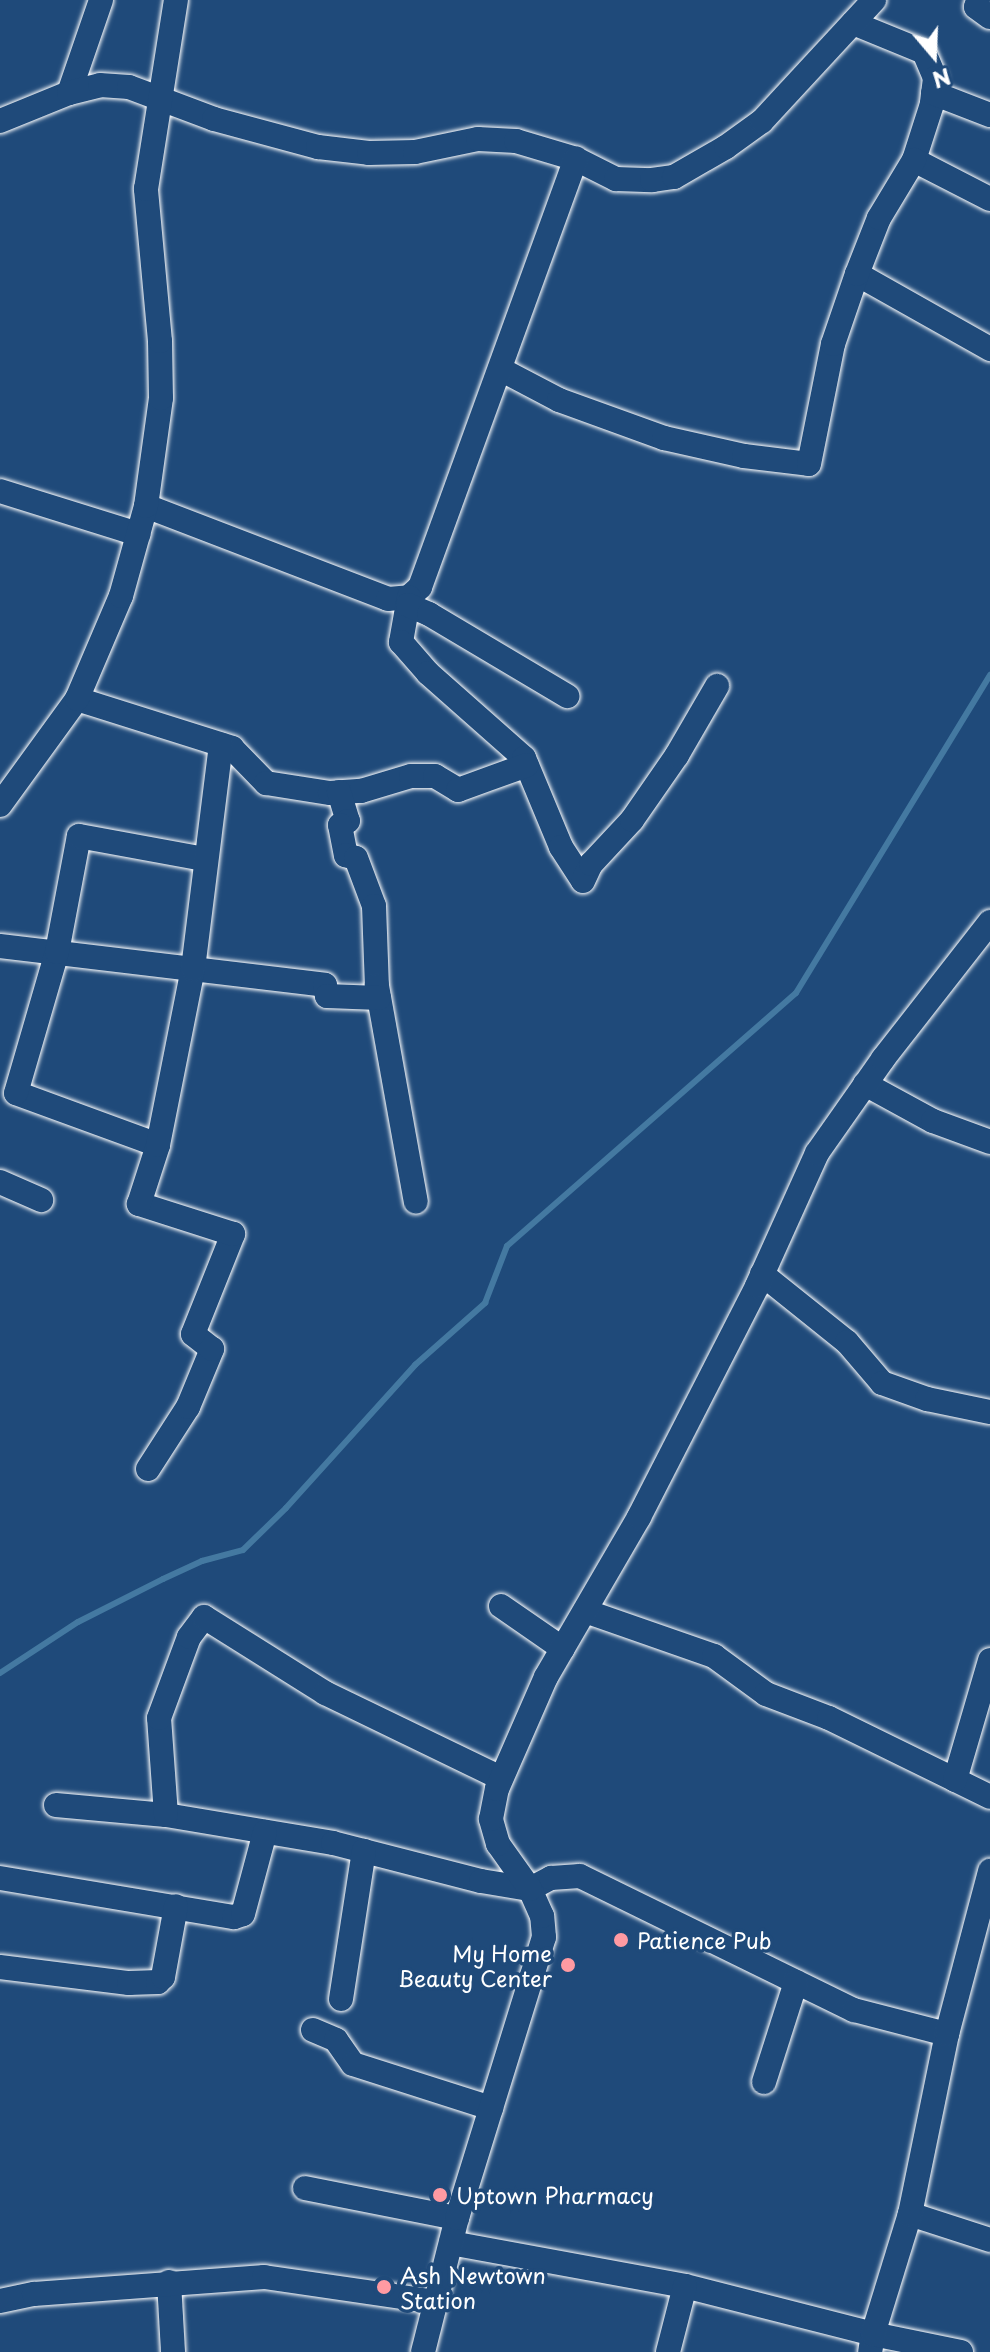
<!DOCTYPE html>
<style>
body{margin:0}
#map{position:relative;width:990px;height:2352px;overflow:hidden;background:#1f4a7a;font-family:"Playpen Sans",sans-serif}
div>[style]{position:absolute}
[style*='--x']{left:calc(var(--x)*1px);top:calc(var(--y)*1px);width:calc(var(--w)*1px);rotate:calc(var(--a)*1deg)}
.stream>*{height:6px;margin:-3px;padding:0 3px;transform-origin:3px;border-radius:3px;background:#4479a1}
.roads{filter:drop-shadow(0 0 2px #fff) drop-shadow(0 0 2px #fff)}
.minor>*{height:24px;margin:-12px;padding:0 12px;transform-origin:12px;border-radius:12px;background:#1f4a7a}
.dots>*{width:22px;height:22px;translate:-50% -50%;box-sizing:border-box;border:4px solid #1f4a7a;border-radius:50%}
span{translate:-50% -50%;white-space:nowrap;text-align:center;line-height:1.15;-webkit-text-stroke:7px #1f4a7a;paint-order:stroke}
.poi-label{font-size:22px;color:#fff}
.left{translate:0 -50%;text-align:left}
.right{translate:-100% -50%;text-align:right}
.north{position:absolute;left:894px;top:16px;width:80px;height:80px;-webkit-text-stroke:6px #1f4a7a;paint-order:stroke;rotate:161deg;font-size:22px;font-weight:700;line-height:32px;text-align:center;color:#fff}
.north::after{content:'';display:block;margin:auto;width:28px;height:36px;background:#fff;clip-path:polygon(50% 0,100% 100%,50% 72%,0 100%)}
</style>
<div id="map">
<div class="stream">
<div style="--x:0;--y:1673;--w:93;--a:-33.2"></div>
<div style="--x:78;--y:1622;--w:95;--a:-26.8"></div>
<div style="--x:163;--y:1579;--w:43;--a:-24.8"></div>
<div style="--x:202;--y:1561;--w:42;--a:-15"></div>
<div style="--x:243;--y:1550;--w:60;--a:-44.3"></div>
<div style="--x:286;--y:1508;--w:193;--a:-47.9"></div>
<div style="--x:415;--y:1365;--w:94;--a:-41.5"></div>
<div style="--x:485;--y:1303;--w:61;--a:-68.9"></div>
<div style="--x:507;--y:1246;--w:384;--a:-41.2"></div>
<div style="--x:796;--y:993;--w:373;--a:-58.6"></div>
</div>
<div class="roads">
<div class="minor">
<div style="--x:978;--y:0;--w:7;--a:106"></div>
<div style="--x:976;--y:7;--w:17;--a:36"></div>
<div style="--x:853;--y:23;--w:77;--a:22.2"></div>
<div style="--x:924;--y:52;--w:28;--a:67"></div>
<div style="--x:935;--y:78;--w:26;--a:97"></div>
<div style="--x:932;--y:104;--w:59;--a:107.8"></div>
<div style="--x:914;--y:160;--w:85;--a:27.2"></div>
<div style="--x:69;--y:93;--w:98;--a:-71"></div>
<div style="--x:933;--y:93;--w:61;--a:21.1"></div>
<div style="--x:0;--y:121;--w:74;--a:-22.1"></div>
<div style="--x:69;--y:93;--w:32;--a:-14"></div>
<div style="--x:100;--y:85;--w:29;--a:4"></div>
<div style="--x:129;--y:87;--w:91;--a:20.6"></div>
<div style="--x:214;--y:119;--w:108;--a:15.1"></div>
<div style="--x:318;--y:147;--w:51;--a:6.7"></div>
<div style="--x:369;--y:153;--w:46;--a:-1.2"></div>
<div style="--x:415;--y:152;--w:64;--a:-11.7"></div>
<div style="--x:478;--y:139;--w:38;--a:3"></div>
<div style="--x:516;--y:141;--w:63;--a:16.7"></div>
<div style="--x:576;--y:159;--w:45;--a:26.6"></div>
<div style="--x:616;--y:179;--w:36;--a:2"></div>
<div style="--x:652;--y:180;--w:22;--a:-8"></div>
<div style="--x:674;--y:177;--w:60;--a:-30"></div>
<div style="--x:726;--y:147;--w:44;--a:-35.8"></div>
<div style="--x:762;--y:121;--w:165;--a:-47.2"></div>
<div style="--x:857;--y:274;--w:153;--a:29.4"></div>
<div style="--x:500;--y:369;--w:67;--a:27.7"></div>
<div style="--x:559;--y:400;--w:112;--a:19.9"></div>
<div style="--x:664;--y:438;--w:82;--a:12.7"></div>
<div style="--x:744;--y:456;--w:65;--a:7"></div>
<div style="--x:809;--y:464;--w:122;--a:-78.7"></div>
<div style="--x:833;--y:344;--w:74;--a:-71.1"></div>
<div style="--x:857;--y:274;--w:60;--a:-68.6"></div>
<div style="--x:879;--y:218;--w:68;--a:-58.9"></div>
<div style="--x:0;--y:491;--w:145;--a:17.3"></div>
<div style="--x:146;--y:506;--w:259;--a:21"></div>
<div style="--x:388;--y:599;--w:21;--a:-5"></div>
<div style="--x:409;--y:597;--w:15;--a:-42"></div>
<div style="--x:420;--y:587;--w:456;--a:-70"></div>
<div style="--x:409;--y:597;--w:46;--a:100.1"></div>
<div style="--x:401;--y:642;--w:41;--a:48.9"></div>
<div style="--x:428;--y:673;--w:128;--a:41.5"></div>
<div style="--x:524;--y:758;--w:96;--a:67.4"></div>
<div style="--x:561;--y:847;--w:40;--a:57.1"></div>
<div style="--x:408;--y:605;--w:23;--a:23"></div>
<div style="--x:429;--y:614;--w:161;--a:30.7"></div>
<div style="--x:77;--y:699;--w:163;--a:17.5"></div>
<div style="--x:232;--y:748;--w:49;--a:45.8"></div>
<div style="--x:266;--y:783;--w:65;--a:8.9"></div>
<div style="--x:330;--y:793;--w:31;--a:-4"></div>
<div style="--x:361;--y:791;--w:52;--a:-16.7"></div>
<div style="--x:411;--y:776;--w:24;--a:0"></div>
<div style="--x:435;--y:776;--w:27;--a:31"></div>
<div style="--x:458;--y:790;--w:73;--a:-19.9"></div>
<div style="--x:339;--y:792;--w:30;--a:73"></div>
<div style="--x:348;--y:821;--w:9;--a:153"></div>
<div style="--x:340;--y:825;--w:31;--a:79"></div>
<div style="--x:346;--y:855;--w:10;--a:17"></div>
<div style="--x:356;--y:858;--w:51;--a:69.4"></div>
<div style="--x:374;--y:906;--w:80;--a:87.9"></div>
<div style="--x:377;--y:986;--w:219;--a:79.8"></div>
<div style="--x:0;--y:805;--w:131;--a:-54"></div>
<div style="--x:77;--y:699;--w:112;--a:-66.9"></div>
<div style="--x:121;--y:596;--w:93;--a:-74.5"></div>
<div style="--x:146;--y:506;--w:109;--a:-82.1"></div>
<div style="--x:161;--y:398;--w:57;--a:-91"></div>
<div style="--x:160;--y:341;--w:153;--a:-95.3"></div>
<div style="--x:146;--y:189;--w:191;--a:-81"></div>
<div style="--x:583;--y:881;--w:19;--a:-65"></div>
<div style="--x:591;--y:864;--w:60;--a:-47"></div>
<div style="--x:632;--y:820;--w:79;--a:-55.3"></div>
<div style="--x:677;--y:755;--w:80;--a:-59.9"></div>
<div style="--x:0;--y:946;--w:327;--a:6.8"></div>
<div style="--x:325;--y:985;--w:11;--a:80"></div>
<div style="--x:327;--y:996;--w:52;--a:2.2"></div>
<div style="--x:865;--y:1084;--w:77;--a:28.6"></div>
<div style="--x:933;--y:1121;--w:61;--a:20.2"></div>
<div style="--x:158;--y:1145;--w:151;--a:-159.9"></div>
<div style="--x:16;--y:1093;--w:147;--a:-73.8"></div>
<div style="--x:57;--y:952;--w:118;--a:-79.3"></div>
<div style="--x:79;--y:836;--w:127;--a:10.4"></div>
<div style="--x:0;--y:1182;--w:45;--a:23.7"></div>
<div style="--x:762;--y:1274;--w:109;--a:38.7"></div>
<div style="--x:847;--y:1342;--w:54;--a:49.5"></div>
<div style="--x:882;--y:1383;--w:48;--a:19.6"></div>
<div style="--x:927;--y:1399;--w:64;--a:11.7"></div>
<div style="--x:148;--y:1469;--w:74;--a:-57.2"></div>
<div style="--x:188;--y:1407;--w:63;--a:-67.5"></div>
<div style="--x:212;--y:1349;--w:24;--a:-142"></div>
<div style="--x:193;--y:1334;--w:108;--a:-68.2"></div>
<div style="--x:233;--y:1234;--w:99;--a:-162.3"></div>
<div style="--x:139;--y:1204;--w:62;--a:-72.1"></div>
<div style="--x:158;--y:1145;--w:179;--a:-78.8"></div>
<div style="--x:193;--y:969;--w:226;--a:-82.9"></div>
<div style="--x:501;--y:1606;--w:75;--a:34.7"></div>
<div style="--x:585;--y:1611;--w:137;--a:19.2"></div>
<div style="--x:714;--y:1656;--w:64;--a:36.2"></div>
<div style="--x:766;--y:1694;--w:67;--a:20.9"></div>
<div style="--x:829;--y:1718;--w:179;--a:26.1"></div>
<div style="--x:955;--y:1780;--w:125;--a:-73.7"></div>
<div style="--x:56;--y:1805;--w:110;--a:5.2"></div>
<div style="--x:166;--y:1815;--w:169;--a:9.5"></div>
<div style="--x:333;--y:1843;--w:153;--a:14.4"></div>
<div style="--x:481;--y:1881;--w:50;--a:9.3"></div>
<div style="--x:530;--y:1889;--w:24;--a:-28"></div>
<div style="--x:551;--y:1878;--w:29;--a:-4"></div>
<div style="--x:580;--y:1876;--w:305;--a:26.1"></div>
<div style="--x:854;--y:2010;--w:96;--a:14.5"></div>
<div style="--x:166;--y:1815;--w:97;--a:-94.1"></div>
<div style="--x:159;--y:1718;--w:86;--a:-69.7"></div>
<div style="--x:189;--y:1637;--w:25;--a:-53"></div>
<div style="--x:204;--y:1617;--w:143;--a:32.1"></div>
<div style="--x:325;--y:1693;--w:195;--a:25.8"></div>
<div style="--x:0;--y:1878;--w:237;--a:9.5"></div>
<div style="--x:234;--y:1917;--w:9;--a:-18"></div>
<div style="--x:243;--y:1914;--w:85;--a:-75"></div>
<div style="--x:0;--y:1967;--w:130;--a:7.1"></div>
<div style="--x:129;--y:1983;--w:29;--a:-2"></div>
<div style="--x:158;--y:1982;--w:7;--a:-45"></div>
<div style="--x:163;--y:1977;--w:72;--a:-79.6"></div>
<div style="--x:341;--y:1999;--w:150;--a:-81.2"></div>
<div style="--x:313;--y:2030;--w:25;--a:23"></div>
<div style="--x:336;--y:2040;--w:29;--a:55"></div>
<div style="--x:353;--y:2064;--w:145;--a:17.7"></div>
<div style="--x:764;--y:2082;--w:105;--a:-72.3"></div>
<div style="--x:305;--y:2188;--w:155;--a:11.2"></div>
<div style="--x:910;--y:2214;--w:84;--a:18"></div>
<div style="--x:451;--y:2243;--w:238;--a:10.4"></div>
<div style="--x:685;--y:2286;--w:194;--a:14.3"></div>
<div style="--x:873;--y:2334;--w:18;--a:99"></div>
<div style="--x:169;--y:2282;--w:70;--a:86.7"></div>
<div style="--x:0;--y:2301;--w:35;--a:-12"></div>
<div style="--x:34;--y:2294;--w:231;--a:-4.2"></div>
<div style="--x:264;--y:2277;--w:173;--a:8.3"></div>
<div style="--x:423;--y:2352;--w:138;--a:-75.8"></div>
<div style="--x:457;--y:2218;--w:294;--a:-72.8"></div>
<div style="--x:544;--y:1937;--w:21;--a:-95"></div>
<div style="--x:542;--y:1916;--w:30;--a:-114"></div>
<div style="--x:530;--y:1889;--w:55;--a:-125.4"></div>
<div style="--x:498;--y:1844;--w:26;--a:-106"></div>
<div style="--x:491;--y:1819;--w:31;--a:-79"></div>
<div style="--x:497;--y:1789;--w:122;--a:-66.4"></div>
<div style="--x:546;--y:1677;--w:185;--a:-59.8"></div>
<div style="--x:639;--y:1517;--w:259;--a:-62.9"></div>
<div style="--x:757;--y:1286;--w:146;--a:-65.7"></div>
<div style="--x:817;--y:1153;--w:115;--a:-54.9"></div>
<div style="--x:883;--y:1059;--w:174;--a:-52"></div>
<div style="--x:668;--y:2352;--w:68;--a:-75.6"></div>
<div style="--x:961;--y:2352;--w:90;--a:-168.4"></div>
<div style="--x:873;--y:2334;--w:126;--a:-72.9"></div>
<div style="--x:910;--y:2214;--w:184;--a:-78.4"></div>
<div style="--x:947;--y:2034;--w:169;--a:-75.2"></div>
</div>
</div>
<div class="dots">
<div style="left:621px;top:1940px;background:#ff9aa2"></div>
<div style="left:568px;top:1965px;background:#ff9aa2"></div>
<div style="left:440px;top:2195px;background:#ff9aa2"></div>
<div style="left:384px;top:2287px;background:#ff9aa2"></div>
</div>
<div class="poi-label">
<span class="left" style="left:637px;top:1940px">Patience Pub</span>
<span class="right" style="left:552px;top:1965px">My Home<br>Beauty Center</span>
<span class="left" style="left:456px;top:2195px">Uptown Pharmacy</span>
<span class="left" style="left:400px;top:2287px">Ash Newtown<br>Station</span>
</div>
<div class="north">N</div>
</div>
